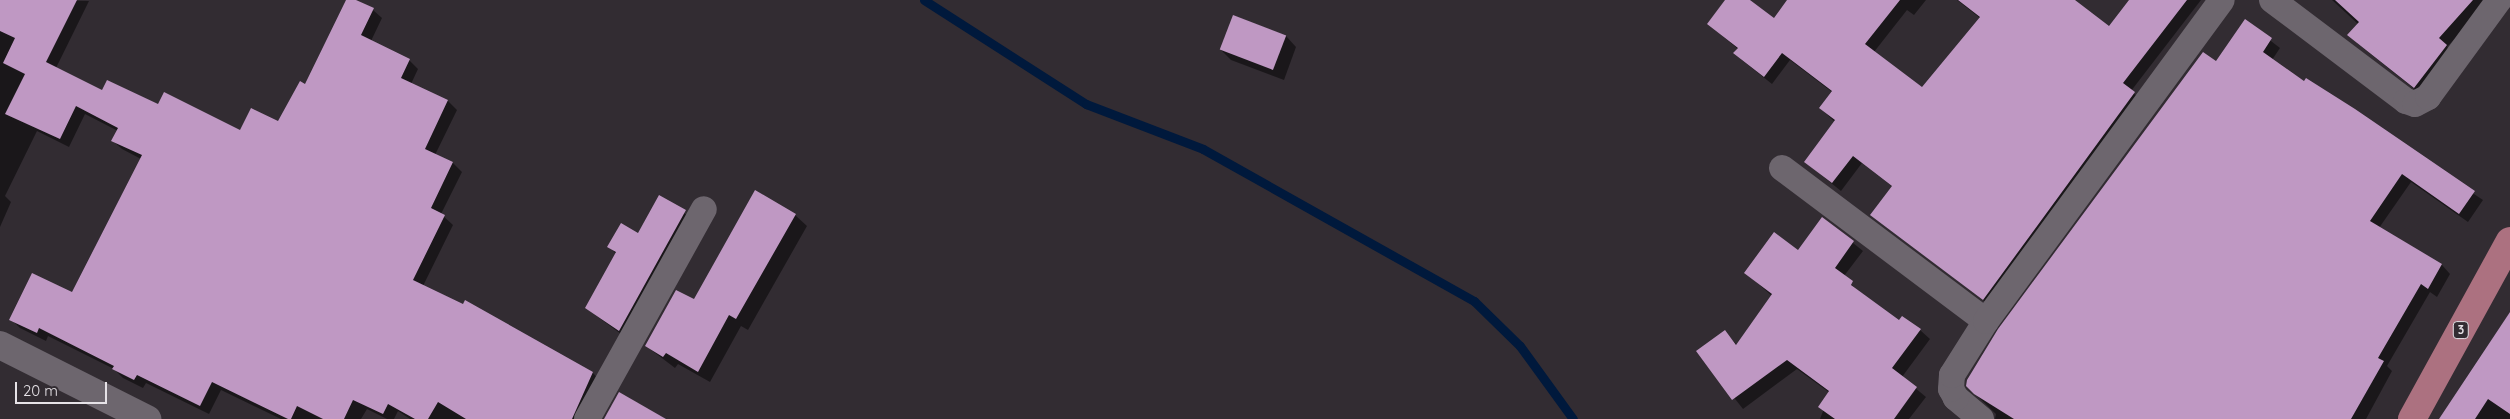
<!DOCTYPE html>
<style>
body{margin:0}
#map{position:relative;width:2510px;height:419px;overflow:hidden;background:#322c32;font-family:Quicksand,sans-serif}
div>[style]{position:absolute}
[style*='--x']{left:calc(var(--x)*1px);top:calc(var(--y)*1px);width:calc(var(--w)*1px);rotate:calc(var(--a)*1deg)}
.shadow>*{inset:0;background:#0007}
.stream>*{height:9px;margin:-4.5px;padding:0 4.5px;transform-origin:4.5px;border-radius:4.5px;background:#00193c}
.building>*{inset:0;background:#bf98c3;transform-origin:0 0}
.minor>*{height:26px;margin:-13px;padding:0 13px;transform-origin:13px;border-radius:13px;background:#6d666e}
.tertiary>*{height:28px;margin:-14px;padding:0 14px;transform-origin:14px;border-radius:14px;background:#6d666e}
.trunk>*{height:28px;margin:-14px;padding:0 14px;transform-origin:14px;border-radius:14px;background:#ac7180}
span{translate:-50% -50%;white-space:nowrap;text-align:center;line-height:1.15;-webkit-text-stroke:5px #322c32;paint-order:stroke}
.shield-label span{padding:1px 4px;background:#322c32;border:1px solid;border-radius:4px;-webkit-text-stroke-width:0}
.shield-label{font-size:12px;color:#e6e2e7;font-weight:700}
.scale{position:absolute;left:15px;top:382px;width:92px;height:22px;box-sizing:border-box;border:2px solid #e6e2e7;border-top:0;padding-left:6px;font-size:15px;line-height:18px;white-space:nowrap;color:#e6e2e7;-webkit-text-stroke:4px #322c32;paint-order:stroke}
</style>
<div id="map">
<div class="shadow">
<div style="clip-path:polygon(21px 0,89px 1px,56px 68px,103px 92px,240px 131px,279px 123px,306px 85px,347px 0,373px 10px,382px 18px,371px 41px,409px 60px,418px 69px,411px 84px,448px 101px,457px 110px,435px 155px,453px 163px,462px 172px,441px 214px,453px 225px,423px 286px,593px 373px,601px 382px,585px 419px,410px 419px,398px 411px,394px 419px,387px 419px,367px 409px,361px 419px,281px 419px,221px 390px,209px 414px,146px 383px,143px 388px,123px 378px,114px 369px,48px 336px,46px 341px,20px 328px,11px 319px,73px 294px,141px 159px,122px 149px,113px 141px,118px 131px,85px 114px,69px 147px,37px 131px,5px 196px,11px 202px,0 227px,0 11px)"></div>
<div style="clip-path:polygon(1726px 0,1748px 0,1774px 20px,1789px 0,1926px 0,1914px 15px,1907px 10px,1874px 52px,1922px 89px,1980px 18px,1957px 0,2073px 0,2109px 28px,2130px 0,2201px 0,2131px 91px,2143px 102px,1992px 307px,1872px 215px,1893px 187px,1862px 163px,1841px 191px,1805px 162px,1835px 122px,1820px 108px,1832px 92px,1790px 60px,1772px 84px,1743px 61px,1735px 53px,1738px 49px,1708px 24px)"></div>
<div style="clip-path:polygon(2332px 0,2491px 0,2447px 47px,2455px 55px,2422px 95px,2357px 43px,2358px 24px)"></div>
<div style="clip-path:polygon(1234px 16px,1286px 36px,1296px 47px,1284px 80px,1231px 60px,1221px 50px)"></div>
<div style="clip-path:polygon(2245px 21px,2280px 48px,2272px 60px,2483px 200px,2468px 222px,2411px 182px,2379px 228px,2442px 265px,2450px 274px,2437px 297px,2430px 292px,2387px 366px,2392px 371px,2366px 419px,1995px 419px,1996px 414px,1969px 388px,2217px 63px)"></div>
<div style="clip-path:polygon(660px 196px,695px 221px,629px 340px,586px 308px,616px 254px,609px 246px,638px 234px)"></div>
<div style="clip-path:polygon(795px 215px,807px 226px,748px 330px,741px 326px,710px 382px,678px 364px,675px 368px,646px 346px)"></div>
<div style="clip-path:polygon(1822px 218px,1863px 251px,1844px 276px,1860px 294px,1899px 322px,1920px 330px,1930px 339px,1902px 377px,1926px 397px,1909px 419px,1820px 419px,1830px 393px,1797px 369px,1743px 409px,1698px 352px,1725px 332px,1737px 345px,1772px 296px,1746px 273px,1798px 252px)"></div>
<div style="clip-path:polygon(2510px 313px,2510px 419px,2441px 419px)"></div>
</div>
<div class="stream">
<div style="--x:924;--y:0;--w:193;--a:32.7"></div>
<div style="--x:1086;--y:104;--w:125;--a:21"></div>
<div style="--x:1203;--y:149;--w:311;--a:29.3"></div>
<div style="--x:1474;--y:301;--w:64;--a:44.4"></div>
<div style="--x:1520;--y:346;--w:90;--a:54"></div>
</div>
<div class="building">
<div style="clip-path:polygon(0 0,77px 0,46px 62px,102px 90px,107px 80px,158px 104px,164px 92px,240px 130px,251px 108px,278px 121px,300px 81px,305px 84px,346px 0,356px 0,374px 8px,361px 35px,410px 59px,401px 78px,448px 100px,425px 149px,453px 162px,431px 208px,445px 215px,413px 280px,463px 304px,465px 300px,593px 372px,572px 419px,466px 419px,438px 402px,428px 419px,415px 419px,388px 404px,383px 414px,353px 400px,344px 419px,323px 419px,297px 406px,291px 419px,288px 419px,212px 382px,200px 406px,137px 375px,134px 380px,112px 369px,114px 366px,39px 328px,37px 333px,9px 320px,32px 273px,72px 292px,142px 155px,111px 141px,118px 128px,76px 106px,60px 139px,5px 114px,25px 74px,3px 63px,15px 38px,0 31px)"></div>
<div style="clip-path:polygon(1725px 0,1750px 0,1774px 18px,1787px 0,1900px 0,1865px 44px,1922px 87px,1980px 17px,1958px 0,2075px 0,2109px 26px,2129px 0,2187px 0,2123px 83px,2135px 92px,1983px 300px,1870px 215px,1892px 186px,1853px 156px,1832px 183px,1804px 162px,1835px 120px,1819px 108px,1832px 91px,1782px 53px,1764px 77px,1733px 53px,1738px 48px,1707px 24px)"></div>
<div style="clip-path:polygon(2335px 0,2473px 0,2439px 38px,2447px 45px,2414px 88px,2347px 35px,2359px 22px)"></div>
<div style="left:1233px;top:15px;width:57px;height:37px;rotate:21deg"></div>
<div style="clip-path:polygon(2245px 19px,2272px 38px,2263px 52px,2304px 81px,2306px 78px,2355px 109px,2475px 191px,2459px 214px,2402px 174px,2370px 221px,2442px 264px,2428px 289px,2421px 284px,2378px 358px,2384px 361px,2351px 419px,2014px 419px,1974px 394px,1966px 386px,1967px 380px,1998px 329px,2203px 52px,2216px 61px)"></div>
<div style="clip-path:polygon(755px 190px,796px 214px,736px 319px,729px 315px,698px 372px,666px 353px,663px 357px,645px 346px,676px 290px,694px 299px)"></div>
<div style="clip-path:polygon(659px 195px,686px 210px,619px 331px,585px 308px,616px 252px,607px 247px,621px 223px,638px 233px)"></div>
<div style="clip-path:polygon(1822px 217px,1854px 241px,1835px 268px,1853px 281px,1851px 285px,1899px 320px,1902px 316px,1921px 329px,1892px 368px,1917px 387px,1894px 419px,1835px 419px,1818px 407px,1829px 391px,1787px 360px,1732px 400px,1696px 351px,1725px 330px,1736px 345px,1772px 294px,1744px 273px,1774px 232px,1798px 250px)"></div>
<div style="clip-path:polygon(2510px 312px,2510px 414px,2488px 399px,2475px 419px,2439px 419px)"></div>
<div style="clip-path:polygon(619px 392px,666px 419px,604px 419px)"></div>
</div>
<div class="minor">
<div style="--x:2272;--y:0;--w:168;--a:37"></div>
<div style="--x:2406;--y:101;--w:9;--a:18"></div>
<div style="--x:2415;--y:104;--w:15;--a:-28"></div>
<div style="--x:2428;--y:97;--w:120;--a:-53.8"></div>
<div style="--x:1782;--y:168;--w:255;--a:36.9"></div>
<div style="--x:587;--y:419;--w:240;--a:-60.9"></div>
<div style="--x:1981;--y:419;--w:33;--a:-140"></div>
<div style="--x:1956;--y:398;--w:10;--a:-119"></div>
<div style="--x:1951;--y:389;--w:14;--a:-86"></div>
<div style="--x:1952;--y:375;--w:64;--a:-57.8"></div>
<div style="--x:1986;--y:321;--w:398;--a:-53.7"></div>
</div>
<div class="tertiary">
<div style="--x:0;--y:345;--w:165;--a:26.7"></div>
</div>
<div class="trunk">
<div style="--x:2412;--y:419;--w:203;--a:-61.2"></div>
</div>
<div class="shield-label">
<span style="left:2461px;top:330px">3</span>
</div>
<div class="scale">20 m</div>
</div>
